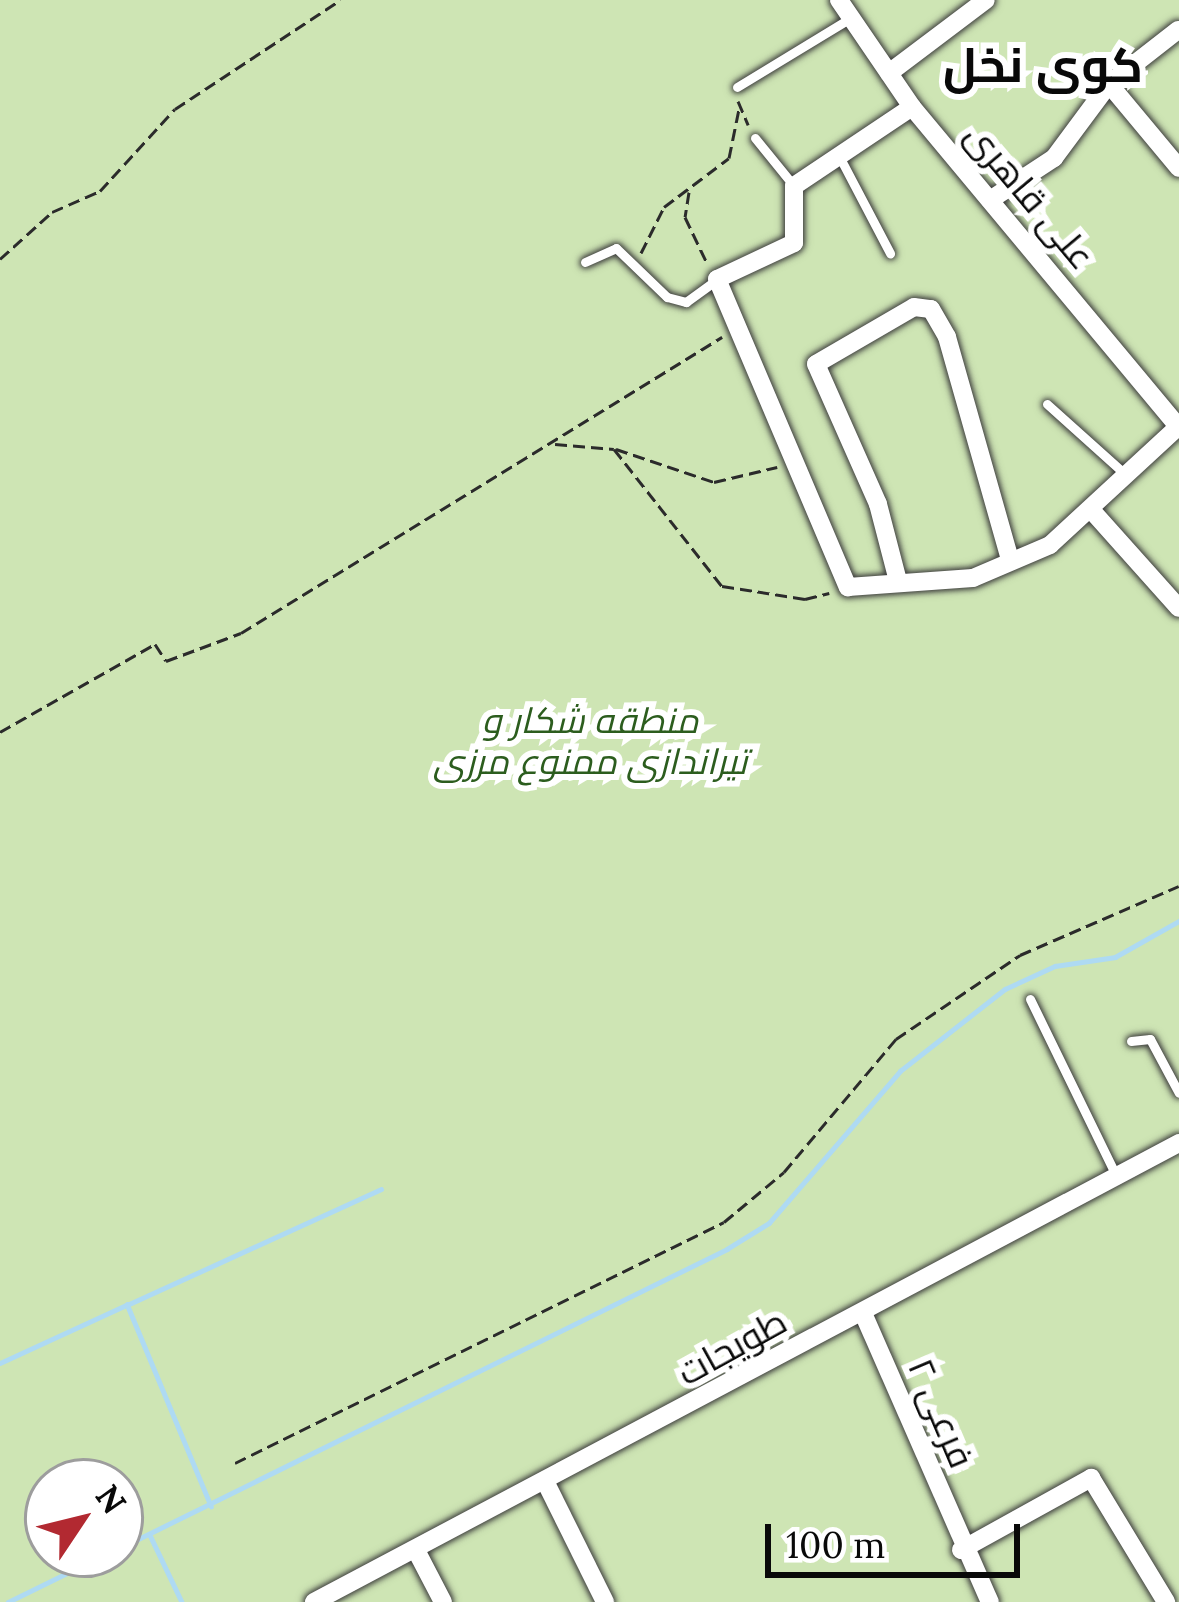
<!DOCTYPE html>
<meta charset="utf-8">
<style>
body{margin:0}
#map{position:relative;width:1179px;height:1602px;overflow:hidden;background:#fef9e7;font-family:Lora,Cairo,serif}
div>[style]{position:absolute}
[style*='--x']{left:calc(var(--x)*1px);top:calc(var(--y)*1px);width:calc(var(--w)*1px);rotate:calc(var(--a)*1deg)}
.green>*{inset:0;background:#cee5b4}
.stream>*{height:4.5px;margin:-2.25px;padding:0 2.25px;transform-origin:2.25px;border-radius:2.25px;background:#aedaf3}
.path>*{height:3px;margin-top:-1.5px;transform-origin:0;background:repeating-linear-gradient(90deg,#2b2b2b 0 12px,transparent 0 18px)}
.roads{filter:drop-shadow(0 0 3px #3c3c3c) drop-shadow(0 0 3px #3c3c3c)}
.lane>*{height:9px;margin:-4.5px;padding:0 4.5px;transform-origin:4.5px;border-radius:4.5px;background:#fff}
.street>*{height:18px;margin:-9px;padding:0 9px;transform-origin:9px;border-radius:9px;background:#fff}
span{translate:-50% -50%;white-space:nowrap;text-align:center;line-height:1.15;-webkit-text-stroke:12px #fff;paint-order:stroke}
.street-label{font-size:36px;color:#090909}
.park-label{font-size:36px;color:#2c5d1e;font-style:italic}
.district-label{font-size:48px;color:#090909;font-weight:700}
.north{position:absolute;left:24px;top:1458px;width:120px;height:120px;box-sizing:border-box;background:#fff;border:3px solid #9d9d9d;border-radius:50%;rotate:55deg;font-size:33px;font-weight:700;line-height:48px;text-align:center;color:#090909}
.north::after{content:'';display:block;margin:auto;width:42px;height:54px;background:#b22931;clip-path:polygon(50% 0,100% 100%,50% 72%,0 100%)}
.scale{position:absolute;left:765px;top:1524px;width:255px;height:54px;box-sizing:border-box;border:6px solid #090909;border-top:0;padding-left:15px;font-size:36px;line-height:42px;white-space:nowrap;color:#090909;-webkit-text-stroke:9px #fff;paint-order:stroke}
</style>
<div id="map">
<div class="green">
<div style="clip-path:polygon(evenodd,0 0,1179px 0,1179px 1602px,0 1602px,0 0,48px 1482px,120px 1482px,120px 1554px,48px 1554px,48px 1482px)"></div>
</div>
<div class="stream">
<div style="--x:0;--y:1363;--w:139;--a:-24.7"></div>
<div style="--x:211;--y:1507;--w:219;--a:-112.6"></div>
<div style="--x:127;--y:1305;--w:279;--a:-24.5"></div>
<div style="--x:150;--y:1535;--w:74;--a:64.5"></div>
<div style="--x:120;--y:1548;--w:677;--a:-26.22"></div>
<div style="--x:727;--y:1249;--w:49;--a:-31.8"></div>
<div style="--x:769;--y:1223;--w:201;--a:-49.2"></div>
<div style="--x:900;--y:1071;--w:133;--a:-38"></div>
<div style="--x:1005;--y:989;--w:55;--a:-24.7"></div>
<div style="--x:1055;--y:966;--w:61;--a:-8.5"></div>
<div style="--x:1115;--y:957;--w:73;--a:-29.4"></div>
<div style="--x:8;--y:1602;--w:109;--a:-26.1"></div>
</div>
<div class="path">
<div style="--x:738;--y:101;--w:26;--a:67"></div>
<div style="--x:689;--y:192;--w:25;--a:99"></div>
<div style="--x:685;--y:217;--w:49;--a:64.5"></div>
<div style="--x:641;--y:253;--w:51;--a:-63.4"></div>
<div style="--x:664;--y:207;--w:81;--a:-37"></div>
<div style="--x:729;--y:158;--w:50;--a:-78.5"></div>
<div style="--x:0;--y:259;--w:70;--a:-42.1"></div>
<div style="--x:52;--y:212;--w:52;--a:-23.6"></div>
<div style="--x:100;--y:191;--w:111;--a:-47.6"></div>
<div style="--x:175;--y:109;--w:198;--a:-33.4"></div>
<div style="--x:555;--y:444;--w:59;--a:4.8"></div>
<div style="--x:614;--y:449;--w:174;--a:51.8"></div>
<div style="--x:722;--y:586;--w:84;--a:8.9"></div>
<div style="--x:805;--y:599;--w:25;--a:-14"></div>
<div style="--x:616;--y:449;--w:103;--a:18.6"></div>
<div style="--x:714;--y:482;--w:65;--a:-13.4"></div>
<div style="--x:0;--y:732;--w:178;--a:-29.6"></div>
<div style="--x:155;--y:644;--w:20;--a:57"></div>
<div style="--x:166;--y:661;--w:80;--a:-20.5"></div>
<div style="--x:241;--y:633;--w:565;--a:-31.61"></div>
<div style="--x:235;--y:1463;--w:545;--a:-26.24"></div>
<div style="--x:724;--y:1222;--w:78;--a:-39.8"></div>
<div style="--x:784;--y:1172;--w:174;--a:-49.9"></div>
<div style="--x:896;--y:1039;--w:150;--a:-34.1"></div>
<div style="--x:1020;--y:955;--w:173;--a:-23.5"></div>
</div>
<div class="roads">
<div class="lane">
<div style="--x:737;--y:87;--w:135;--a:-31.3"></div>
<div style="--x:755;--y:138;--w:62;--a:50.9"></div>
<div style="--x:839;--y:156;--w:110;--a:62.3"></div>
<div style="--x:585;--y:262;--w:34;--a:-24"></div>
<div style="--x:616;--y:248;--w:71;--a:43.9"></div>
<div style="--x:667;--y:297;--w:20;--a:15"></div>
<div style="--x:686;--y:302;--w:37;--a:-36"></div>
<div style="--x:1047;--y:404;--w:106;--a:41.9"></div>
<div style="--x:1030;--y:999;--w:196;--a:64"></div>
<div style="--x:1131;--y:1041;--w:19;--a:-6"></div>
<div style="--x:1150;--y:1039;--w:61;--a:61.8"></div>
</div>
<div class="street">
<div style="--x:839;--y:0;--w:130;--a:55.7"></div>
<div style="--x:912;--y:107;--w:418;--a:50.2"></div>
<div style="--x:1178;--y:30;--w:88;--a:142"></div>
<div style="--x:1109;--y:84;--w:109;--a:50.2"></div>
<div style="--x:889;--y:73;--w:121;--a:-37"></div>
<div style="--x:912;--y:107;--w:142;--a:146.2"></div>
<div style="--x:794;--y:186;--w:57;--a:90"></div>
<div style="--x:794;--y:243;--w:85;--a:154.9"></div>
<div style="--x:717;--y:279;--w:335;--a:67"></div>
<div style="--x:848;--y:587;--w:125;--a:-4.1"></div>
<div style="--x:973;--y:578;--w:84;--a:-23.2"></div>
<div style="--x:1050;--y:545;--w:174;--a:-42.7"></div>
<div style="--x:990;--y:200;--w:77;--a:-33.3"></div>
<div style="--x:1054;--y:158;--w:92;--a:-53.4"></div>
<div style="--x:1094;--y:513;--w:127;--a:48.2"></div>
<div style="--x:898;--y:581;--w:80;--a:-104.6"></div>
<div style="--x:878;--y:504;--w:153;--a:-113.9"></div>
<div style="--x:816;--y:364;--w:113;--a:-30.2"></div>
<div style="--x:914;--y:307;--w:17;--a:7"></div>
<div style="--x:931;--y:309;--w:32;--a:60"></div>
<div style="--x:947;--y:337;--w:228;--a:74.2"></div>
<div style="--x:863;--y:1313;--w:316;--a:66.3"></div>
<div style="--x:547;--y:1485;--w:131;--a:63.6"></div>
<div style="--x:961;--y:1550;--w:149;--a:-29"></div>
<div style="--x:1091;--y:1478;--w:145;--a:58.8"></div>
<div style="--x:418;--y:1554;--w:54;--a:62.5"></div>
<div style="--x:314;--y:1602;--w:979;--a:-27.95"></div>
</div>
</div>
<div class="street-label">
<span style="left:1030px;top:196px;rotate:50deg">علی قاهری</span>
<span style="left:732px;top:1347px;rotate:-29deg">طویجات</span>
<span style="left:941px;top:1413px;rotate:67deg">فرعی ۲</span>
</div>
<div class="park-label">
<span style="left:590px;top:741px">منطقه شکار و<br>تیراندازی ممنوع مرزی</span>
</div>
<div class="district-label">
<span style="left:1043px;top:65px">کوی نخل</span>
</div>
<div class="north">N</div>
<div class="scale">100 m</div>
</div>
